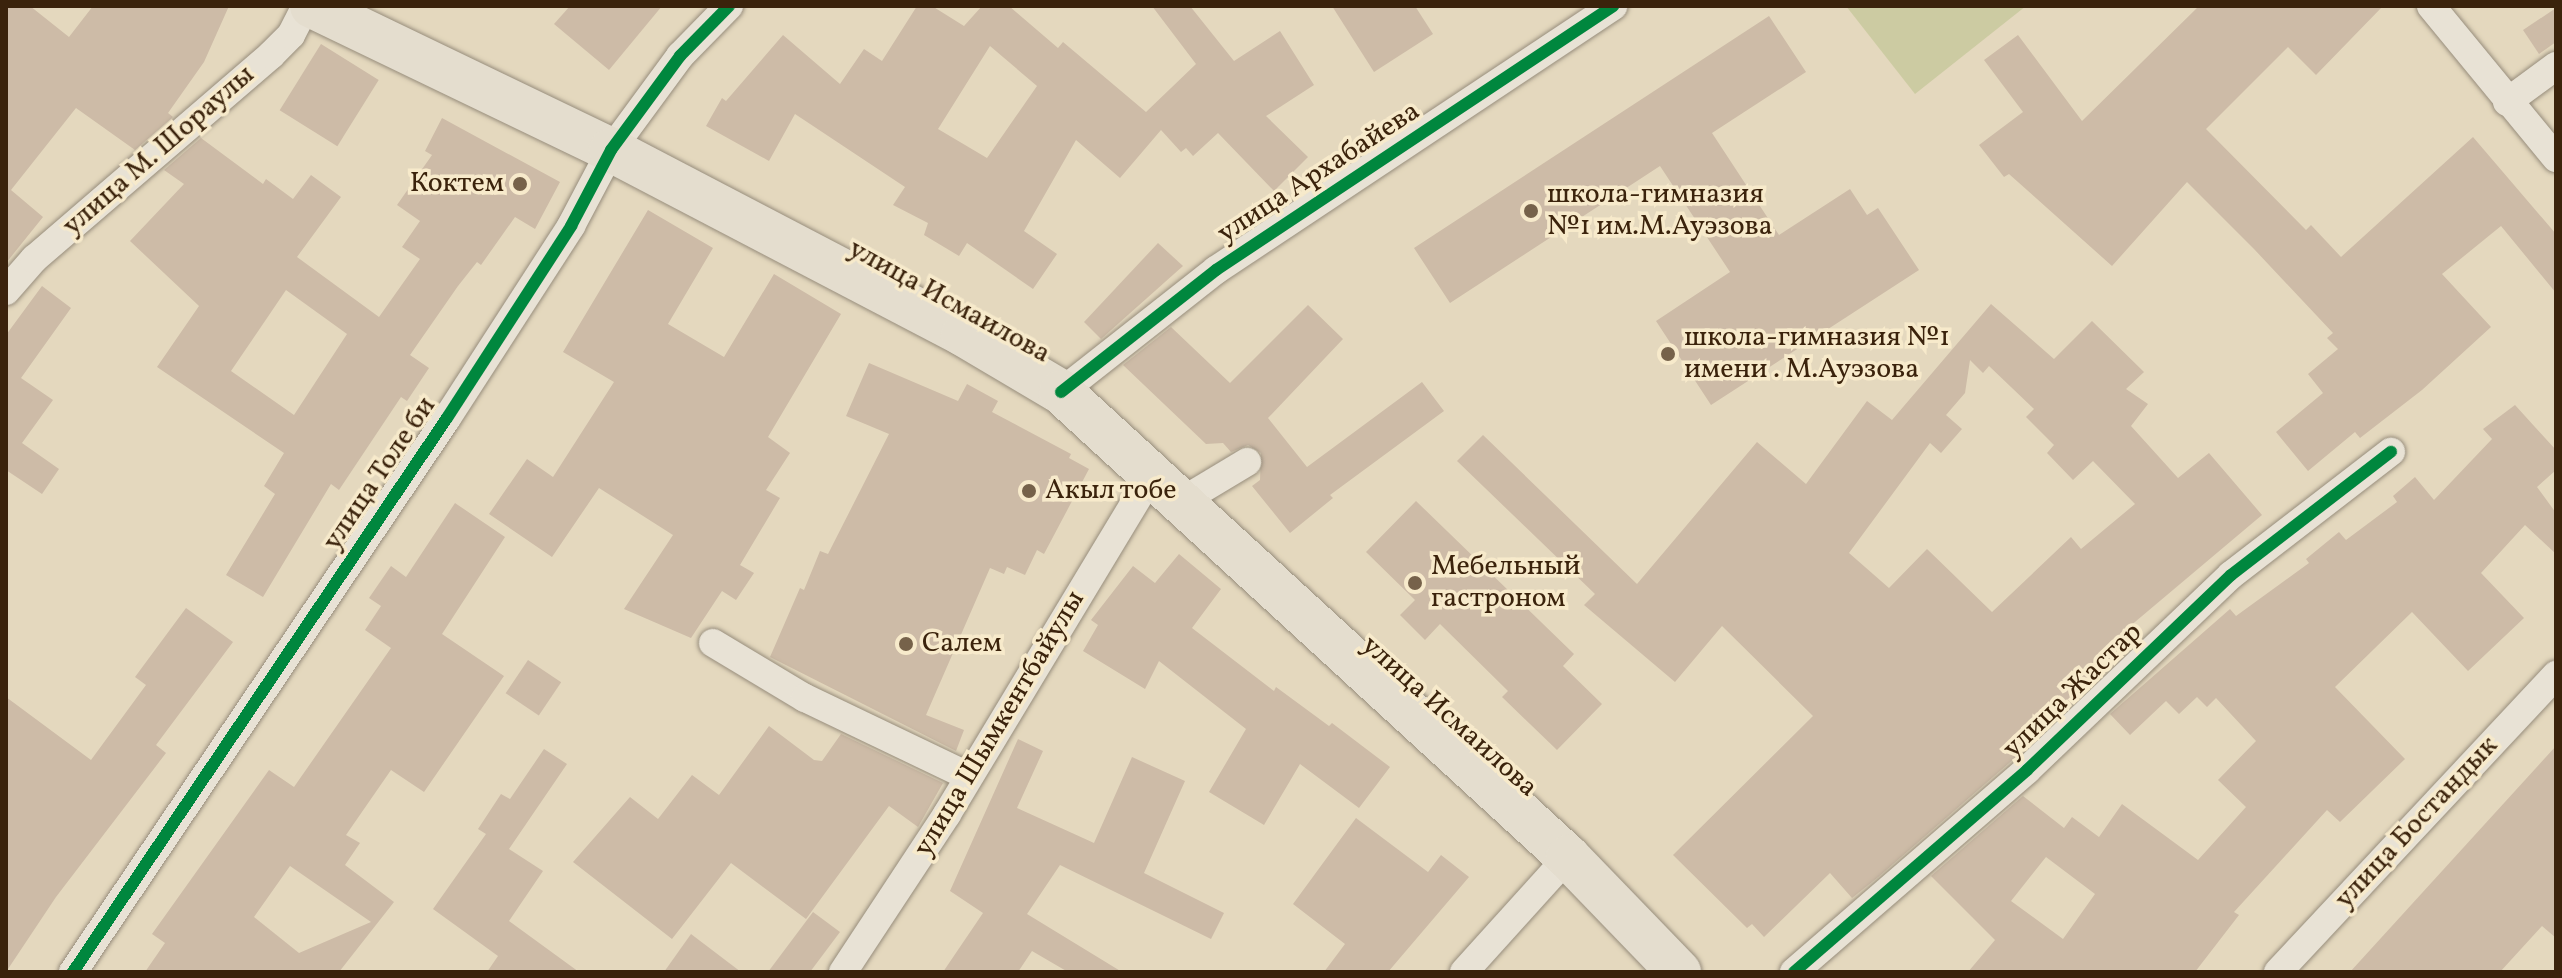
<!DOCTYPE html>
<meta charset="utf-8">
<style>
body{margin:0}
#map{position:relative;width:2562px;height:978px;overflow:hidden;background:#e4d8be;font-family:Vollkorn,serif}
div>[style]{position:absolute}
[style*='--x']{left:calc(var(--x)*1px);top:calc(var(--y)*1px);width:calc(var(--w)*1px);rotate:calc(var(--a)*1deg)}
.green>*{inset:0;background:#cccba2}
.building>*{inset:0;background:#cdbba7;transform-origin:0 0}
.roads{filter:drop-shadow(0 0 2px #978d7c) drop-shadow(0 0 2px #978d7c)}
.minor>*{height:28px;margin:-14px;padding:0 14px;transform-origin:14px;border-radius:14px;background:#e8e2d5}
.primary>*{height:44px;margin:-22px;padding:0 22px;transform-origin:22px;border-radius:22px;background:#e4ddce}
.cycleway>*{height:12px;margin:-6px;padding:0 6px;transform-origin:6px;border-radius:6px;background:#00873e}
.dots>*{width:22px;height:22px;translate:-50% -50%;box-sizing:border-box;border:4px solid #f7eacb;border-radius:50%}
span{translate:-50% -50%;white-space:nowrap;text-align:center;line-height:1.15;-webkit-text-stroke:7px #f7eacb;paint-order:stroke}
.street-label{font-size:28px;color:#3b230c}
.poi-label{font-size:28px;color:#3b230c}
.right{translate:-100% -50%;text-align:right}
.left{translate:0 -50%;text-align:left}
.frame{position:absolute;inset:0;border:8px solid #3b230c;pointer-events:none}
</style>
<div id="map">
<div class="green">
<div style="clip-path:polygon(1846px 6px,2026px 6px,1915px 94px)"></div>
</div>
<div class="building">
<div style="clip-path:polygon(6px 6px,30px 6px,69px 37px,93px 6px,229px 6px,204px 62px,168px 113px,173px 117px,135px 150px,76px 108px,11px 190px,43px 217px,6px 263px)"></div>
<div style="clip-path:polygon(570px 6px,662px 6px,609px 70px,554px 24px)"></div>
<div style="clip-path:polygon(evenodd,917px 6px,932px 6px,964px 26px,982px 6px,1009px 6px,1058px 48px,1063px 42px,1146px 112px,1196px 64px,1152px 6px,1190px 6px,1234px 61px,1280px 31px,1314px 85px,1266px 116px,1308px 157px,1274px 191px,1218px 133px,1193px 156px,1186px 148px,1181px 152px,1161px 130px,1120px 178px,1076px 140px,1024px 231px,1057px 254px,1033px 289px,967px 243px,959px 256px,924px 235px,928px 223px,893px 205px,905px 187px,795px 114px,769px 161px,706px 126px,722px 98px,726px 101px,783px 35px,840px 84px,864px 49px,882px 61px,917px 6px,990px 46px,1037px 86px,987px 158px,938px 129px,990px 46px)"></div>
<div style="clip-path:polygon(1332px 6px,1415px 6px,1433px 34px,1374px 72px)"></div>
<div style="clip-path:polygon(2199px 6px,2383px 6px,2316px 75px,2288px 47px,2206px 129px,2306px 230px,2311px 225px,2341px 257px,2473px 137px,2556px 234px,2556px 293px,2501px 226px,2442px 274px,2491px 327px,2422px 390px,2360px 438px,2355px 432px,2308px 471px,2276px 432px,2323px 393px,2308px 374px,2338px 349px,2327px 338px,2333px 333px,2254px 249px,2187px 182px,2112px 266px,2009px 174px,2004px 177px,1979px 145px,2023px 112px,1984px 60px,2018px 35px,2082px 121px)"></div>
<div style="clip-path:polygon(2556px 8px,2556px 42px,2539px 54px,2523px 30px)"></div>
<div style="clip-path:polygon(1769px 16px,1806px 72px,1712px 133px,1779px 235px,1850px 189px,1867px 215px,1878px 208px,1919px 270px,1711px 405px,1656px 321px,1730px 272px,1660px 166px,1450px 303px,1414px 248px)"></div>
<div style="left:321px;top:44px;width:68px;height:78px;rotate:32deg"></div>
<div style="clip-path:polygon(evenodd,442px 118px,560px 182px,535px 229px,515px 217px,481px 265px,477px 262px,458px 286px,410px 355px,429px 368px,407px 401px,401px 397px,339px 490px,331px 484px,263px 597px,226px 575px,275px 494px,264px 486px,284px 453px,157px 367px,199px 306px,130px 241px,184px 184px,164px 170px,201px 138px,263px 184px,266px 179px,293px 199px,311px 175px,341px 197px,297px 257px,379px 317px,420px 259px,402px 247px,420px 221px,397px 205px,432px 155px,425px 151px,442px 118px,286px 290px,347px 334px,294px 415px,231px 371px,286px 290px)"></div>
<div style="clip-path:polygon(648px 210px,713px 248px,668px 324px,724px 357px,774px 274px,841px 314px,768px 437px,790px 453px,766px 490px,780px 498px,740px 565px,754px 573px,736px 600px,722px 591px,691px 638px,624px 609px,673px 535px,599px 488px,552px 557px,489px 514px,527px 459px,553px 477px,614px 382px,563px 352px)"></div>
<div style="clip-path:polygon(1158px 243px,1183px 266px,1101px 339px,1084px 322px)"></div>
<div style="clip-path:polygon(42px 286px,71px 308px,21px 378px,53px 400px,22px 443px,59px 469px,42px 494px,6px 470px,6px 335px)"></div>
<div style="clip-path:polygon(evenodd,1991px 304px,2054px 359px,2092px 321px,2144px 372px,2126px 389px,2148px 404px,2131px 426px,2178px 478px,2209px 453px,2262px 515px,2129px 627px,2140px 638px,2016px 757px,1877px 878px,1852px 898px,1830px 873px,1764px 937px,1752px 924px,1747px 928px,1673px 855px,1813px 716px,1722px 626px,1675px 682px,1584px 605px,1595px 594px,1457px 461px,1483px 435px,1637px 584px,1757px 442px,1806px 484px,1867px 401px,1892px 420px,1991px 304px,1970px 360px,1983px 373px,1989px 366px,2034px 409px,2026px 417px,2054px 445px,2047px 453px,2073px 480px,2093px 461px,2135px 504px,2081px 549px,2071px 537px,1992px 612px,1927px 549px,1889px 588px,1849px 553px,1930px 443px,1941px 453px,1962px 429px,1946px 415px,1965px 393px,1970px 360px)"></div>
<div style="clip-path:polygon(1308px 305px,1343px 339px,1268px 418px,1307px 467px,1422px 382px,1444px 411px,1330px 495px,1333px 498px,1290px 533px,1252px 486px,1260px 480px,1261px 453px,1248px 445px,1231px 452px,1223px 443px,1206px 444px,1123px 365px,1171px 327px,1230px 383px)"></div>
<div style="clip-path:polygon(869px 363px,958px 401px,967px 384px,998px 401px,992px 412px,1071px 454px,1069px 458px,1089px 469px,1044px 554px,1037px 550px,1025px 575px,1007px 567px,1004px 574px,990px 568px,926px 715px,964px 730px,956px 751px,770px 657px,800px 588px,804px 590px,820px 551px,828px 554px,889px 434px,846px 416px)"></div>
<div style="clip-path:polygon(evenodd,2515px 405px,2556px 450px,2556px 470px,2537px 487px,2556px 513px,2556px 554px,2525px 525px,2481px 573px,2524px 618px,2468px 671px,2412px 612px,2335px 687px,2405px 759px,2340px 822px,2327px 810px,2234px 912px,2239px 915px,2195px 972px,1968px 972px,1995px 940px,1931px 876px,2023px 796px,2064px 828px,2072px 817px,2099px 837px,2122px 804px,2198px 860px,2246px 807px,2218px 780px,2256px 741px,2216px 698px,2207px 707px,2197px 697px,2179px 714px,2166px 701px,2130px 735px,2110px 714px,2230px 609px,2236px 616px,2309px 563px,2306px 559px,2339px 532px,2346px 540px,2397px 502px,2393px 496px,2415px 477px,2434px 500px,2492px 439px,2483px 429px,2515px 405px,2046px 857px,2095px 894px,2063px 939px,2011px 901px,2046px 857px)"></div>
<div style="clip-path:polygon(1416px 501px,1574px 654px,1563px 666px,1602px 704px,1557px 750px,1502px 697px,1508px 691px,1440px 624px,1425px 640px,1400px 615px,1415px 600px,1366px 552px)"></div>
<div style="clip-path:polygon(evenodd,455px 503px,505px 537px,442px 634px,504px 676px,424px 792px,391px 770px,346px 835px,360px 843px,345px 865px,394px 902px,339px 972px,145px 972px,165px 943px,152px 934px,269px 770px,294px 787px,391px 648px,365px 630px,381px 606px,369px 598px,391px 566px,406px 577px,455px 503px,290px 866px,371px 922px,299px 953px,254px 917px,290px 866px)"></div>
<div style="clip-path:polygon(1179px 554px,1221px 589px,1192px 628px,1274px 691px,1276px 687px,1329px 726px,1332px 723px,1390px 767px,1359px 808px,1300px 764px,1264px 825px,1209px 792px,1246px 729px,1159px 661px,1145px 689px,1083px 651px,1098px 625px,1091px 620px,1133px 566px,1155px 583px)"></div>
<div style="clip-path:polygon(186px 608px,233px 642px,156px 745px,166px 753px,56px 897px,6px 972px,6px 697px,91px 760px,146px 685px,135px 677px)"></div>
<div style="left:528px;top:660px;width:40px;height:40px;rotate:34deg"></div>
<div style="clip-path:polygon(769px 726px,814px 760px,822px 761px,841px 734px,943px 783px,918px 827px,889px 806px,806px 919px,731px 863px,672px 939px,573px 862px,630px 797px,658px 819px,692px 775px,719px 795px)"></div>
<div style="clip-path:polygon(1018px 739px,1043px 751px,1017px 808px,1094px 843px,1132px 757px,1185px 781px,1144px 873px,1224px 913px,1211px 939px,1060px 865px,1027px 914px,1122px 972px,1068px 972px,1032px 951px,1018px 972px,943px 972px,983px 913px,950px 891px)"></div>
<div style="clip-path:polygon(2556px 746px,2556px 938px,2542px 926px,2500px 972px,2350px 972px)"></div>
<div style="clip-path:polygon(544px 749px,567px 764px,509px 849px,543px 871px,509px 921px,579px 972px,487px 972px,498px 956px,433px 909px,486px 834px,478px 829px,501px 794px,510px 799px)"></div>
<div style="clip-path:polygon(1356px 818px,1428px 872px,1441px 855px,1469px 877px,1388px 972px,1324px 972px,1345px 944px,1293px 904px)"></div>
<div style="clip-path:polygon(813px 912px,840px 932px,810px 972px,768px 972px)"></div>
<div style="clip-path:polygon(691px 934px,741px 972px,664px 972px)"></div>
</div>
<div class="roads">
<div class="minor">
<div style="--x:2431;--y:6;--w:197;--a:50.6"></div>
<div style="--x:2507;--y:102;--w:61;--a:-36.3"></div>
<div style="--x:6;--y:291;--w:43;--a:-48.8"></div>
<div style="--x:34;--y:259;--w:313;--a:-40.7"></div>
<div style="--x:271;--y:55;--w:28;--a:-45"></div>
<div style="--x:291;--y:35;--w:33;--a:-63"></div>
<div style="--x:1061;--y:392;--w:197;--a:-38.2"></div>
<div style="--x:1216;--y:270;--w:477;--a:-33.6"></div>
<div style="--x:1182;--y:501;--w:76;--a:-31"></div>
<div style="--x:713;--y:643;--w:107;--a:30.9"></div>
<div style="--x:805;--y:698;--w:178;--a:25.6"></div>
<div style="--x:73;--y:972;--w:668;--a:-55.98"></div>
<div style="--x:447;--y:418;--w:229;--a:-57.1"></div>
<div style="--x:571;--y:226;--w:86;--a:-62.2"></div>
<div style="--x:611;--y:150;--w:117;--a:-53.7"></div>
<div style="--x:680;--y:56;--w:70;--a:-45.6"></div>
<div style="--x:843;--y:972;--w:189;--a:-56.6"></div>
<div style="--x:947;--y:814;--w:398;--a:-58.9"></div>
<div style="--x:1464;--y:972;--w:155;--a:-47.9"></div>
<div style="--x:1794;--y:972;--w:308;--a:-40.9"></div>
<div style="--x:2027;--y:770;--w:282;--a:-43.7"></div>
<div style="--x:2231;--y:575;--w:202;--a:-37.6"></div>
<div style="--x:2278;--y:972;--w:407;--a:-46.9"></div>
</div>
<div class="primary">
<div style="--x:312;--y:6;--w:332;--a:25.7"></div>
<div style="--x:611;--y:150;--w:397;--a:27.6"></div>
<div style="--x:963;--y:334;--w:114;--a:30.6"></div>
<div style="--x:1061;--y:392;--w:688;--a:42.53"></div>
<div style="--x:1568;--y:857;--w:160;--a:46"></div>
</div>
</div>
<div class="cycleway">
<div style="--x:1061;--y:392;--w:197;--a:-38.2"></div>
<div style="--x:1216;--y:270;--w:477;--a:-33.6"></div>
<div style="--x:73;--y:972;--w:668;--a:-55.98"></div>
<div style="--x:447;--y:418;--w:229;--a:-57.1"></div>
<div style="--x:571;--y:226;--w:86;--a:-62.2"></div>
<div style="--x:611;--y:150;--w:117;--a:-53.7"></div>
<div style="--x:680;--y:56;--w:70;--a:-45.6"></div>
<div style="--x:1794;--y:972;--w:308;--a:-40.9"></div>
<div style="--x:2027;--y:770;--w:282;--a:-43.7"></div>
<div style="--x:2231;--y:575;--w:202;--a:-37.6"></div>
</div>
<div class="dots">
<div style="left:520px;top:184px;background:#76624a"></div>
<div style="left:1531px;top:211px;background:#76624a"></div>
<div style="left:1668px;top:354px;background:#76624a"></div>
<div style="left:1029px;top:491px;background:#76624a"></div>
<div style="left:1415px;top:583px;background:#76624a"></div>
<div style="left:906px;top:644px;background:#76624a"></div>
</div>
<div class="street-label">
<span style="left:159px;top:151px;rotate:-41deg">улица М. Шораулы</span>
<span style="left:1319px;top:173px;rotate:-33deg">улица Архабайева</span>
<span style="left:949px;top:302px;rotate:29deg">улица Исмаилова</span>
<span style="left:380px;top:474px;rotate:-56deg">улица Толе би</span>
<span style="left:2073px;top:691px;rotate:-44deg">улица Жастар</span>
<span style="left:1449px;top:717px;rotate:42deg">улица Исмаилова</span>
<span style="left:1000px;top:724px;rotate:-59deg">улица Шымкентбайулы</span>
<span style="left:2417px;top:823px;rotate:-47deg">улица Бостандык</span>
</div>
<div class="poi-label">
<span class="right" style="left:504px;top:184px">Коктем</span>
<span class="left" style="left:1547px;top:211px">школа-гимназия<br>№1 им.М.Ауэзова</span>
<span class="left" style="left:1684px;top:354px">школа-гимназия №1<br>имени . М.Ауэзова</span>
<span class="left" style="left:1045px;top:491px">Акыл тобе</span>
<span class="left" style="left:1431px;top:583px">Мебельный<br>гастроном</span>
<span class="left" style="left:922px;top:644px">Салем</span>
</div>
<div class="frame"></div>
</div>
